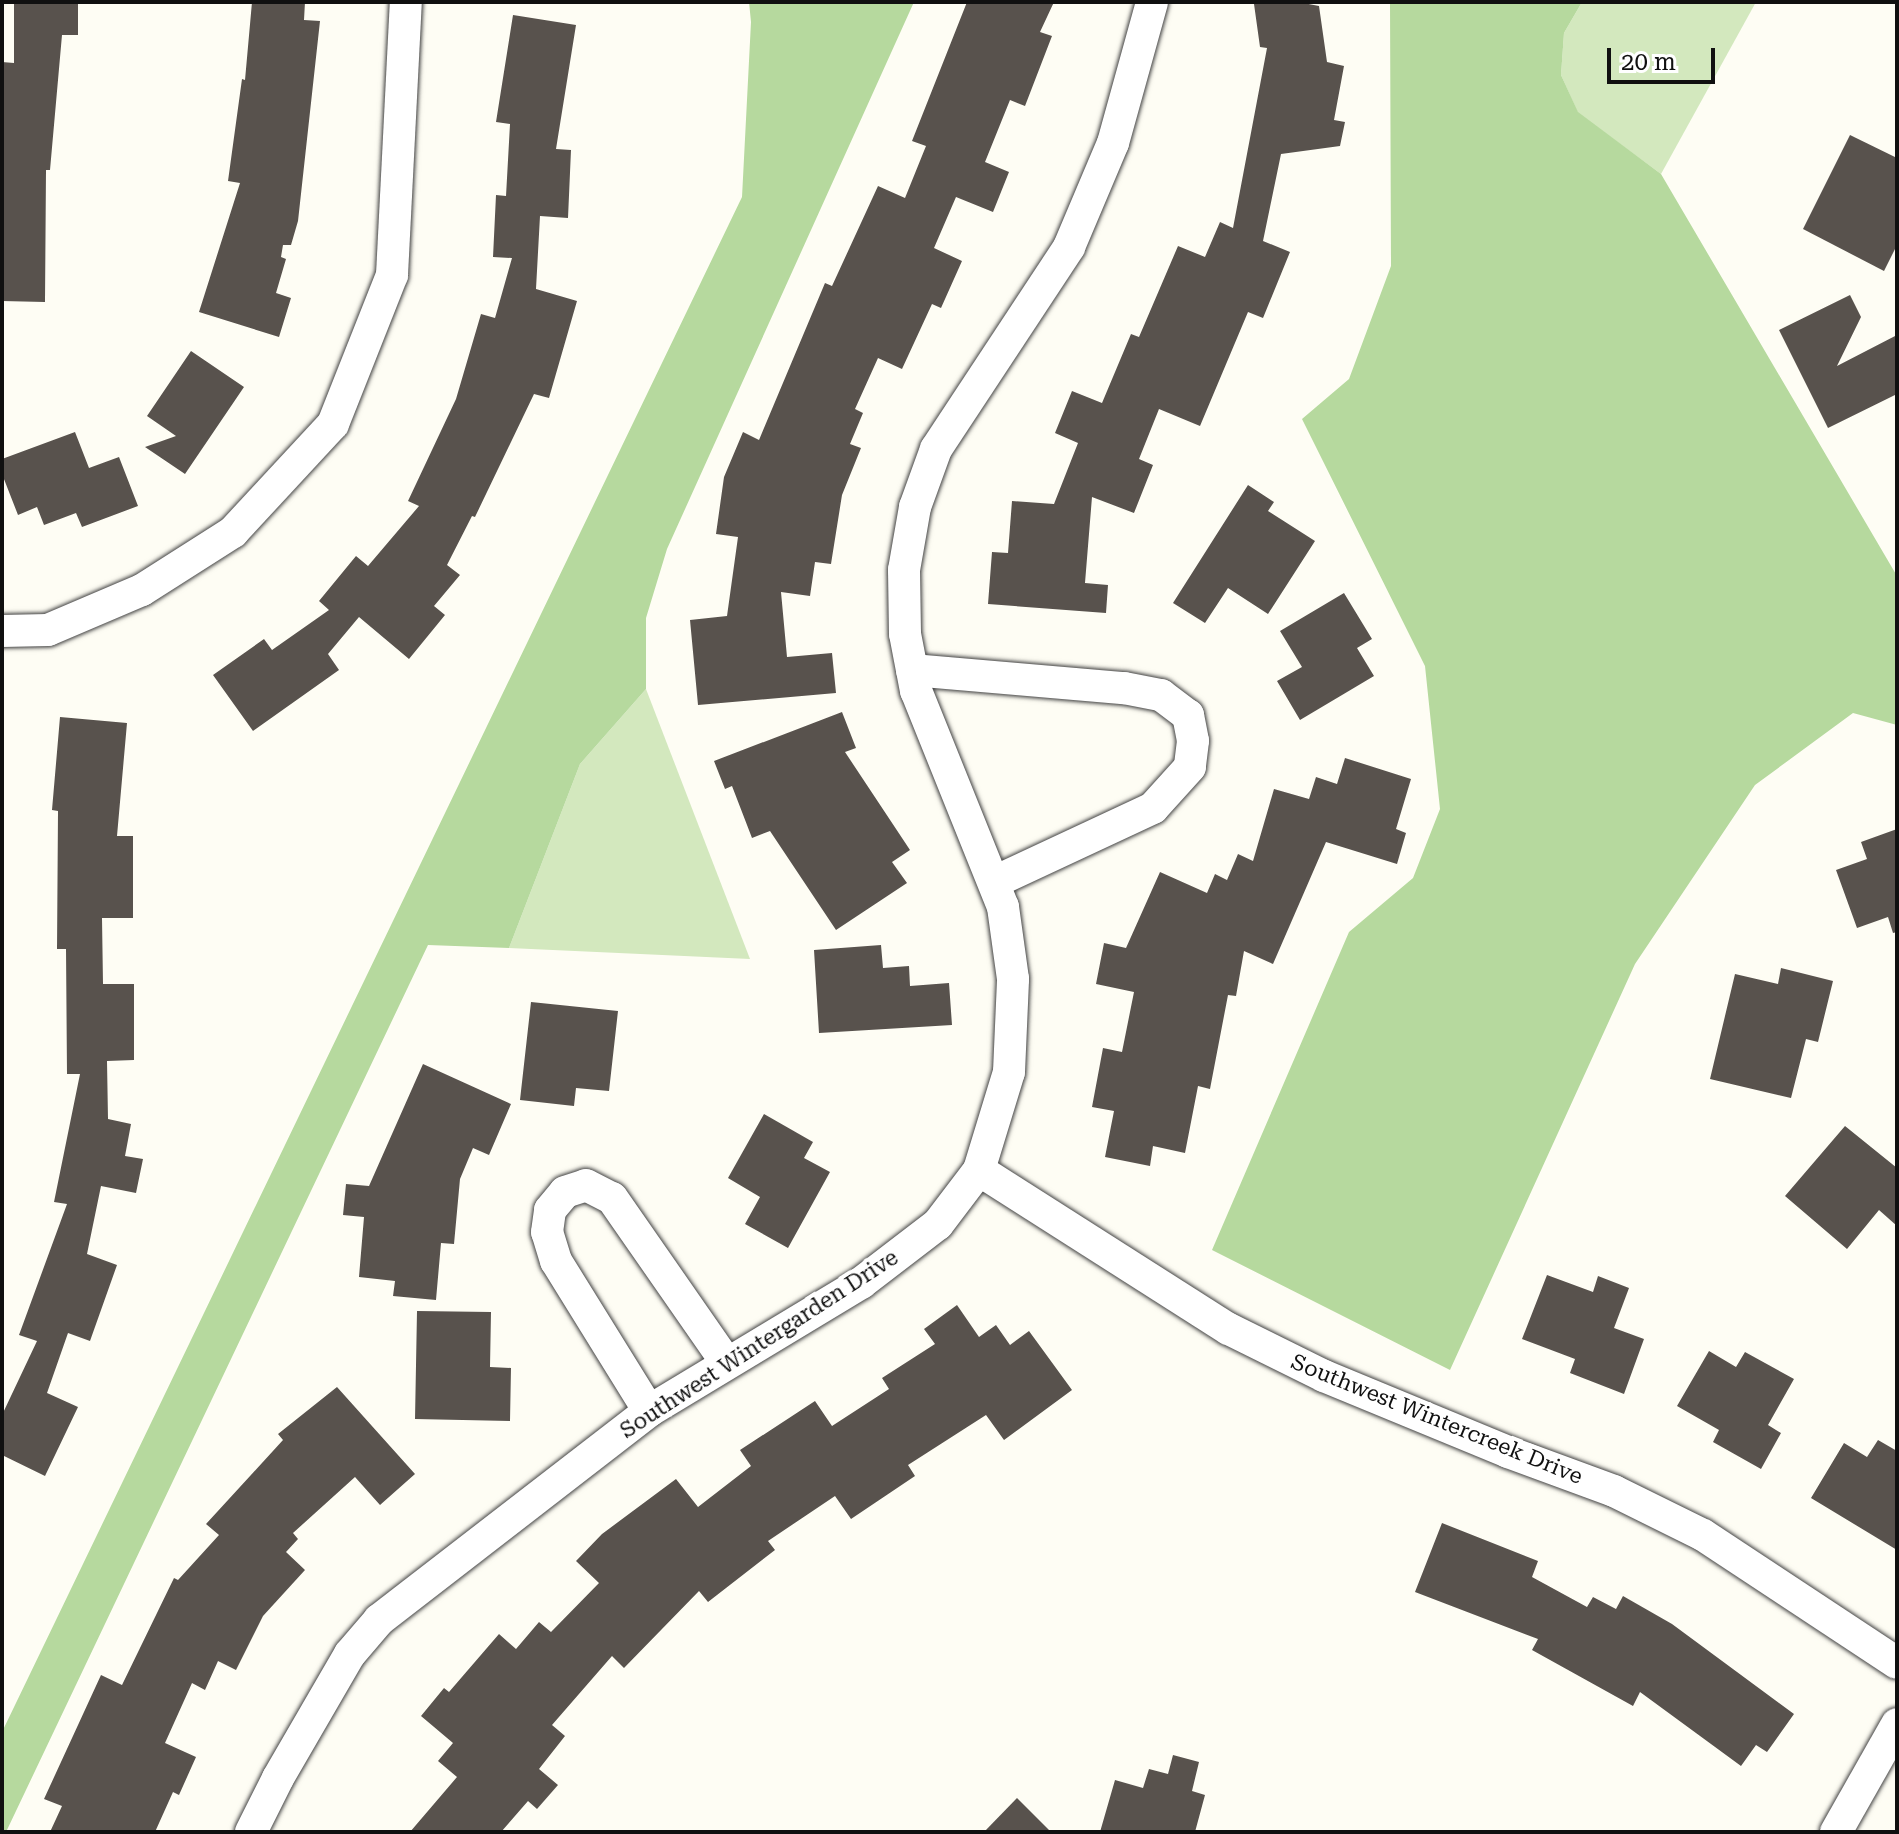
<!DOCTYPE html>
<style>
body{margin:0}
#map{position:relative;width:1899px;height:1834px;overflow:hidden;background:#fefdf4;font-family:"Roboto Serif",serif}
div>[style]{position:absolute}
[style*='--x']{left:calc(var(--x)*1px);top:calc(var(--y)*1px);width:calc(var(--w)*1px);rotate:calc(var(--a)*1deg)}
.green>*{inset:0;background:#d3e8be}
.forest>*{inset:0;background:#b6d99e}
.building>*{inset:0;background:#58524d}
.roads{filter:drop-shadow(0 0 2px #434343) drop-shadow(0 0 2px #434343)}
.street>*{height:32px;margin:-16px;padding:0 16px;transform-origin:16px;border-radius:16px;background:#fff}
span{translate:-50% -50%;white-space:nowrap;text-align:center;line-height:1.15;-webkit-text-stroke:8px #fff;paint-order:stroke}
.street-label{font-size:22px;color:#101010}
.frame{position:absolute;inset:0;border:4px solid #101010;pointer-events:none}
.scale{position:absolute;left:1607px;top:48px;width:108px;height:36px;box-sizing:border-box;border:4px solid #101010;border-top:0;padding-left:10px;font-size:24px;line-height:28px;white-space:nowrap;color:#101010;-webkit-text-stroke:6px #fff;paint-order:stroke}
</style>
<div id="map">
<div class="green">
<div style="clip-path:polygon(1582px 2px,1756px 2px,1661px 174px,1578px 113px,1561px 75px,1564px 33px)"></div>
<div style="clip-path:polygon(646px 689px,750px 959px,509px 948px,580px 764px)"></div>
</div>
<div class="forest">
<div style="clip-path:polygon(749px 2px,914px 2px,667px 549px,646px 618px,646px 689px,580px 764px,509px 948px,428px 945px,6px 1832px,2px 1832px,2px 1732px,742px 197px,751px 22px)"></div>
<div style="clip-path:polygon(1390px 2px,1582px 2px,1564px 33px,1561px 75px,1578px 112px,1661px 174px,1897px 576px,1897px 725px,1853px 713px,1755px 785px,1635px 964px,1450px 1370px,1212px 1250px,1349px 932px,1413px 878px,1440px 809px,1425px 666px,1302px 419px,1349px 379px,1391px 266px)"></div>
</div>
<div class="building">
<div style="clip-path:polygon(14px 2px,78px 2px,78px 35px,62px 35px,50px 170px,46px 170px,45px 302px,2px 301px,2px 62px,14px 63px)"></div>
<div style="clip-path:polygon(252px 2px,305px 2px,304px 20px,320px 21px,298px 221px,291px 245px,283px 245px,281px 257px,286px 259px,276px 293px,291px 298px,279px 337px,199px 312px,240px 183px,228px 181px,242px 79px,245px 80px)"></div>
<div style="clip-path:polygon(967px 2px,1054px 2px,1040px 32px,1052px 36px,1025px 106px,1010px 100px,985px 162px,1009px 172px,993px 212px,956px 197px,934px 248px,962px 261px,941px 308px,932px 304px,902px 369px,878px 358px,855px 409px,863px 413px,850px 444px,861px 448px,842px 495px,831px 564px,815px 562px,810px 596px,781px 592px,787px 657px,832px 653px,836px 693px,698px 705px,690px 620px,727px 616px,738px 537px,716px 534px,724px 477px,743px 432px,759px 440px,825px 283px,832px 286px,878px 186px,905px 198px,926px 146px,912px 141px)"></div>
<div style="clip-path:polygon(1298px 2px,1319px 6px,1327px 62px,1344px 66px,1334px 120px,1345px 122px,1340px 146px,1281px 154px,1263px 241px,1290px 252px,1263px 318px,1248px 312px,1200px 426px,1159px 409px,1139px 459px,1153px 465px,1134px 513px,1092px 497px,1085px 583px,1108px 585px,1106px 613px,988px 604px,992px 552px,1008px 553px,1012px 501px,1054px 504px,1078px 443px,1055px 433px,1072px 391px,1102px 403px,1131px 334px,1139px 337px,1178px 246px,1205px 257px,1220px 222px,1233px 228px,1267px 48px,1260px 47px,1254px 4px)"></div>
<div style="clip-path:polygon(513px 15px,576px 25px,556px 149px,571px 150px,568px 218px,540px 216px,536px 289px,577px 301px,549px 398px,534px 394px,475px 517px,472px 516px,447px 565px,460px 575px,434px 606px,445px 615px,409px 659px,359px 617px,328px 654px,339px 670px,253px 731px,213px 675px,264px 639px,272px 650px,329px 610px,319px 601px,356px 556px,368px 566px,419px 506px,408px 501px,456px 399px,481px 314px,495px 318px,512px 258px,493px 257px,496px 195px,506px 196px,510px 124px,496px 122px)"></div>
<div style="clip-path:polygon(1850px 135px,1897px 158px,1897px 245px,1884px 271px,1803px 229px)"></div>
<div style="clip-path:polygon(1850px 295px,1861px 317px,1837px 366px,1897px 335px,1897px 394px,1828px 428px,1779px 330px)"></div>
<div style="clip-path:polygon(191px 351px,244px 387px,185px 474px,145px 447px,176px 436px,147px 416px)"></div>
<div style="clip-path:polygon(75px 432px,89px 468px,119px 457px,138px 506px,82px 527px,76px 513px,44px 525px,37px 507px,18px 515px,2px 474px,2px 459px)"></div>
<div style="clip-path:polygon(1248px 485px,1274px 502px,1268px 511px,1315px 541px,1268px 614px,1228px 588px,1205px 623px,1173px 603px)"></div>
<div style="clip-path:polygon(1344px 593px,1372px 639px,1357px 648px,1374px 676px,1300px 720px,1277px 681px,1302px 667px,1280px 631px)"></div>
<div style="clip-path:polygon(842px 712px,856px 748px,845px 752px,910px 850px,892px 862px,907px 883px,836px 930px,770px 831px,752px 838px,732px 786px,725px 789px,714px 761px)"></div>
<div style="clip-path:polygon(60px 717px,127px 723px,117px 836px,133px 836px,133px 918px,102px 918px,103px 984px,134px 984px,134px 1060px,107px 1061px,108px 1119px,131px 1124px,125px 1156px,143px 1159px,136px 1193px,101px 1186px,87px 1254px,117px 1265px,90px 1341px,68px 1333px,47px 1393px,78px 1407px,45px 1476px,2px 1455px,2px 1415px,37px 1341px,19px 1335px,67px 1204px,54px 1202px,80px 1074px,67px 1074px,66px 949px,57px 949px,58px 811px,52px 810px)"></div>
<div style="clip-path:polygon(1345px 758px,1411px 779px,1396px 829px,1406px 833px,1397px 864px,1326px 842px,1273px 964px,1244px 951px,1236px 996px,1228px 995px,1210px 1089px,1198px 1086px,1185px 1153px,1153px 1146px,1150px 1166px,1105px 1157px,1114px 1111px,1092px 1107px,1103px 1048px,1122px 1052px,1134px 992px,1096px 984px,1104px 943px,1126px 948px,1160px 872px,1207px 893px,1215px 874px,1227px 880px,1238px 854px,1253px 861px,1274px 789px,1309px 799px,1316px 777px,1337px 784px)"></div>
<div style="clip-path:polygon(1897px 829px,1897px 932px,1893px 933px,1888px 917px,1857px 928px,1836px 870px,1867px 859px,1861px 842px)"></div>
<div style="clip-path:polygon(881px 945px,883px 968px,909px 966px,910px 986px,949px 983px,952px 1025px,819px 1033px,814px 950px)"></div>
<div style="clip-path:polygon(1781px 968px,1833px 981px,1818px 1042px,1806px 1039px,1791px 1098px,1710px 1079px,1735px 974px,1778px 984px)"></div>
<div style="clip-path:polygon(531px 1002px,618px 1011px,609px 1091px,576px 1088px,574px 1106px,520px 1100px)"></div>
<div style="clip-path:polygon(423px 1064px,511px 1104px,489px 1155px,473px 1148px,460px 1179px,454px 1244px,441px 1243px,436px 1300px,393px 1296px,395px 1281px,359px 1277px,364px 1217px,343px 1215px,346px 1184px,369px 1186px)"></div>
<div style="clip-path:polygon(764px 1114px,813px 1142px,804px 1158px,830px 1172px,788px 1248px,745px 1224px,760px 1197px,728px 1178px)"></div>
<div style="clip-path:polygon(1845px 1126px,1897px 1168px,1897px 1226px,1879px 1210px,1847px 1249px,1785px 1196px)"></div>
<div style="clip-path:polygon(1547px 1275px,1593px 1292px,1598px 1276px,1629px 1288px,1614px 1328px,1644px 1339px,1624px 1394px,1570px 1373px,1575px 1359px,1522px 1339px)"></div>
<div style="clip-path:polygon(957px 1305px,979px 1337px,996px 1325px,1010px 1345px,1029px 1331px,1072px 1390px,1004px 1440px,986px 1415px,908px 1465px,915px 1476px,851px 1519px,835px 1496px,768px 1541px,775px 1550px,708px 1602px,699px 1591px,624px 1668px,612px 1656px,552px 1725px,565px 1736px,539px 1769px,558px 1785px,537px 1809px,528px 1801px,501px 1832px,410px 1832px,457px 1777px,438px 1761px,453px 1743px,421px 1716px,444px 1688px,449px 1692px,499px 1634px,516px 1649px,539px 1622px,551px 1632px,599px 1583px,576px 1561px,602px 1534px,676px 1479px,698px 1507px,751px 1466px,740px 1450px,815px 1401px,832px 1426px,889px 1389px,882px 1378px,935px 1344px,924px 1329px)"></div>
<div style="clip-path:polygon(417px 1311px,491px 1312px,490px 1367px,511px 1368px,510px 1421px,415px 1419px)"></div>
<div style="clip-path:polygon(1709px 1351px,1736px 1367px,1745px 1352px,1794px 1379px,1768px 1425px,1781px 1433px,1761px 1469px,1713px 1442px,1719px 1430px,1677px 1406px)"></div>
<div style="clip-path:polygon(337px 1387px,415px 1474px,380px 1505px,355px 1477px,293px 1533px,298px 1539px,286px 1552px,305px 1570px,263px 1616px,236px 1670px,218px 1661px,205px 1690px,192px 1683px,165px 1743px,196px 1757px,179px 1795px,173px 1792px,155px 1832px,50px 1832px,62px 1806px,44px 1799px,101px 1675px,122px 1685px,174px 1578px,178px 1580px,219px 1535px,206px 1524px,283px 1440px,278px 1434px)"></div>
<div style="clip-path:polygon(1878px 1440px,1897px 1451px,1897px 1550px,1811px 1498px,1844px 1443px,1867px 1457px)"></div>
<div style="clip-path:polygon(1442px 1523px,1538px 1561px,1532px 1577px,1587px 1607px,1593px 1597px,1616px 1609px,1623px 1596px,1672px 1624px,1794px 1714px,1767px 1752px,1756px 1745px,1741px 1766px,1640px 1692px,1633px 1706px,1532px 1650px,1538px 1639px,1415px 1592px)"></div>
<div style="clip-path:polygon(1173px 1755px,1199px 1762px,1192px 1791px,1205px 1795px,1195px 1832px,1100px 1832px,1115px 1780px,1143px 1788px,1149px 1769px,1168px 1774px)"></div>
<div style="clip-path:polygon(1017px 1798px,1051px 1832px,984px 1832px)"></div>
</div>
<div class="roads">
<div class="street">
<div style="--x:2;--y:631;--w:46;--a:-1.2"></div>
<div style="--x:48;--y:630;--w:102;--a:-23.1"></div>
<div style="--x:142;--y:590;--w:108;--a:-32.5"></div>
<div style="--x:233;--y:532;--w:147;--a:-47.2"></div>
<div style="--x:333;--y:424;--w:160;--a:-68.4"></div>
<div style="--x:392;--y:275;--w:273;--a:-87.1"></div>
<div style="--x:912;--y:670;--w:213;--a:4.9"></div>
<div style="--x:1124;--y:688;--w:38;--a:11"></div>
<div style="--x:1161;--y:695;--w:34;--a:37"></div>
<div style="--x:1188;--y:715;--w:26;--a:79"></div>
<div style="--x:1193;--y:741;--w:26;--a:97"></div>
<div style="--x:1190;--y:767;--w:55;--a:132.1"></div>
<div style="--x:1153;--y:808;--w:175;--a:155"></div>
<div style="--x:979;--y:1170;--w:296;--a:32.5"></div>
<div style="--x:1229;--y:1329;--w:106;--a:26.3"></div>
<div style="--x:1324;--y:1376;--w:199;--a:22.4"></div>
<div style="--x:1508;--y:1452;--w:113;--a:20.2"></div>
<div style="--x:1614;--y:1491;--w:99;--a:26.3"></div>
<div style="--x:1703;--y:1535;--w:232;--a:33.4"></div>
<div style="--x:649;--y:1411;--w:176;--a:-121.8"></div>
<div style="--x:556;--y:1261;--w:30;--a:-107"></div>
<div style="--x:547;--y:1232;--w:22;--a:-82"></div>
<div style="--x:550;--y:1210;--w:23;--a:-50"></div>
<div style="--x:565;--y:1192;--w:22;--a:-18"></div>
<div style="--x:586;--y:1185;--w:29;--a:27"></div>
<div style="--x:612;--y:1198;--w:200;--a:55.2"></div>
<div style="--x:251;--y:1832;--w:60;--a:-63.4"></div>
<div style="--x:278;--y:1778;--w:143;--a:-59.9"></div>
<div style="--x:350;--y:1654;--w:45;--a:-49.5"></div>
<div style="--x:379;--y:1620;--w:341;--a:-37.7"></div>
<div style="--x:649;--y:1411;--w:248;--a:-31.1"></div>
<div style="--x:861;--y:1283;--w:97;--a:-37.5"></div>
<div style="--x:938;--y:1224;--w:68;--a:-52.8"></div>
<div style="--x:979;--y:1170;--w:102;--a:-73"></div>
<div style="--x:1009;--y:1072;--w:93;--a:-87.5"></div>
<div style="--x:1013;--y:979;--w:73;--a:-97.9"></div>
<div style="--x:1003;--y:907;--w:233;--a:-111.9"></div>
<div style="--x:916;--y:691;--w:58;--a:-100.9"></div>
<div style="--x:905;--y:634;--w:64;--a:-90.9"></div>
<div style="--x:904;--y:570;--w:64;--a:-80.1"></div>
<div style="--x:915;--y:507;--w:62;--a:-70.1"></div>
<div style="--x:936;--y:449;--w:242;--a:-56.6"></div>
<div style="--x:1069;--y:247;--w:113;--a:-67.1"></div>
<div style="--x:1113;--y:143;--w:146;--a:-74.5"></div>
<div style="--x:1836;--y:1832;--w:124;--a:-60.5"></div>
</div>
</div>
<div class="street-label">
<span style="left:759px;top:1344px;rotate:-33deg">Southwest Wintergarden Drive</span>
<span style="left:1437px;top:1419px;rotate:22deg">Southwest Wintercreek Drive</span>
</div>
<div class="frame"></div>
<div class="scale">20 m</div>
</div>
